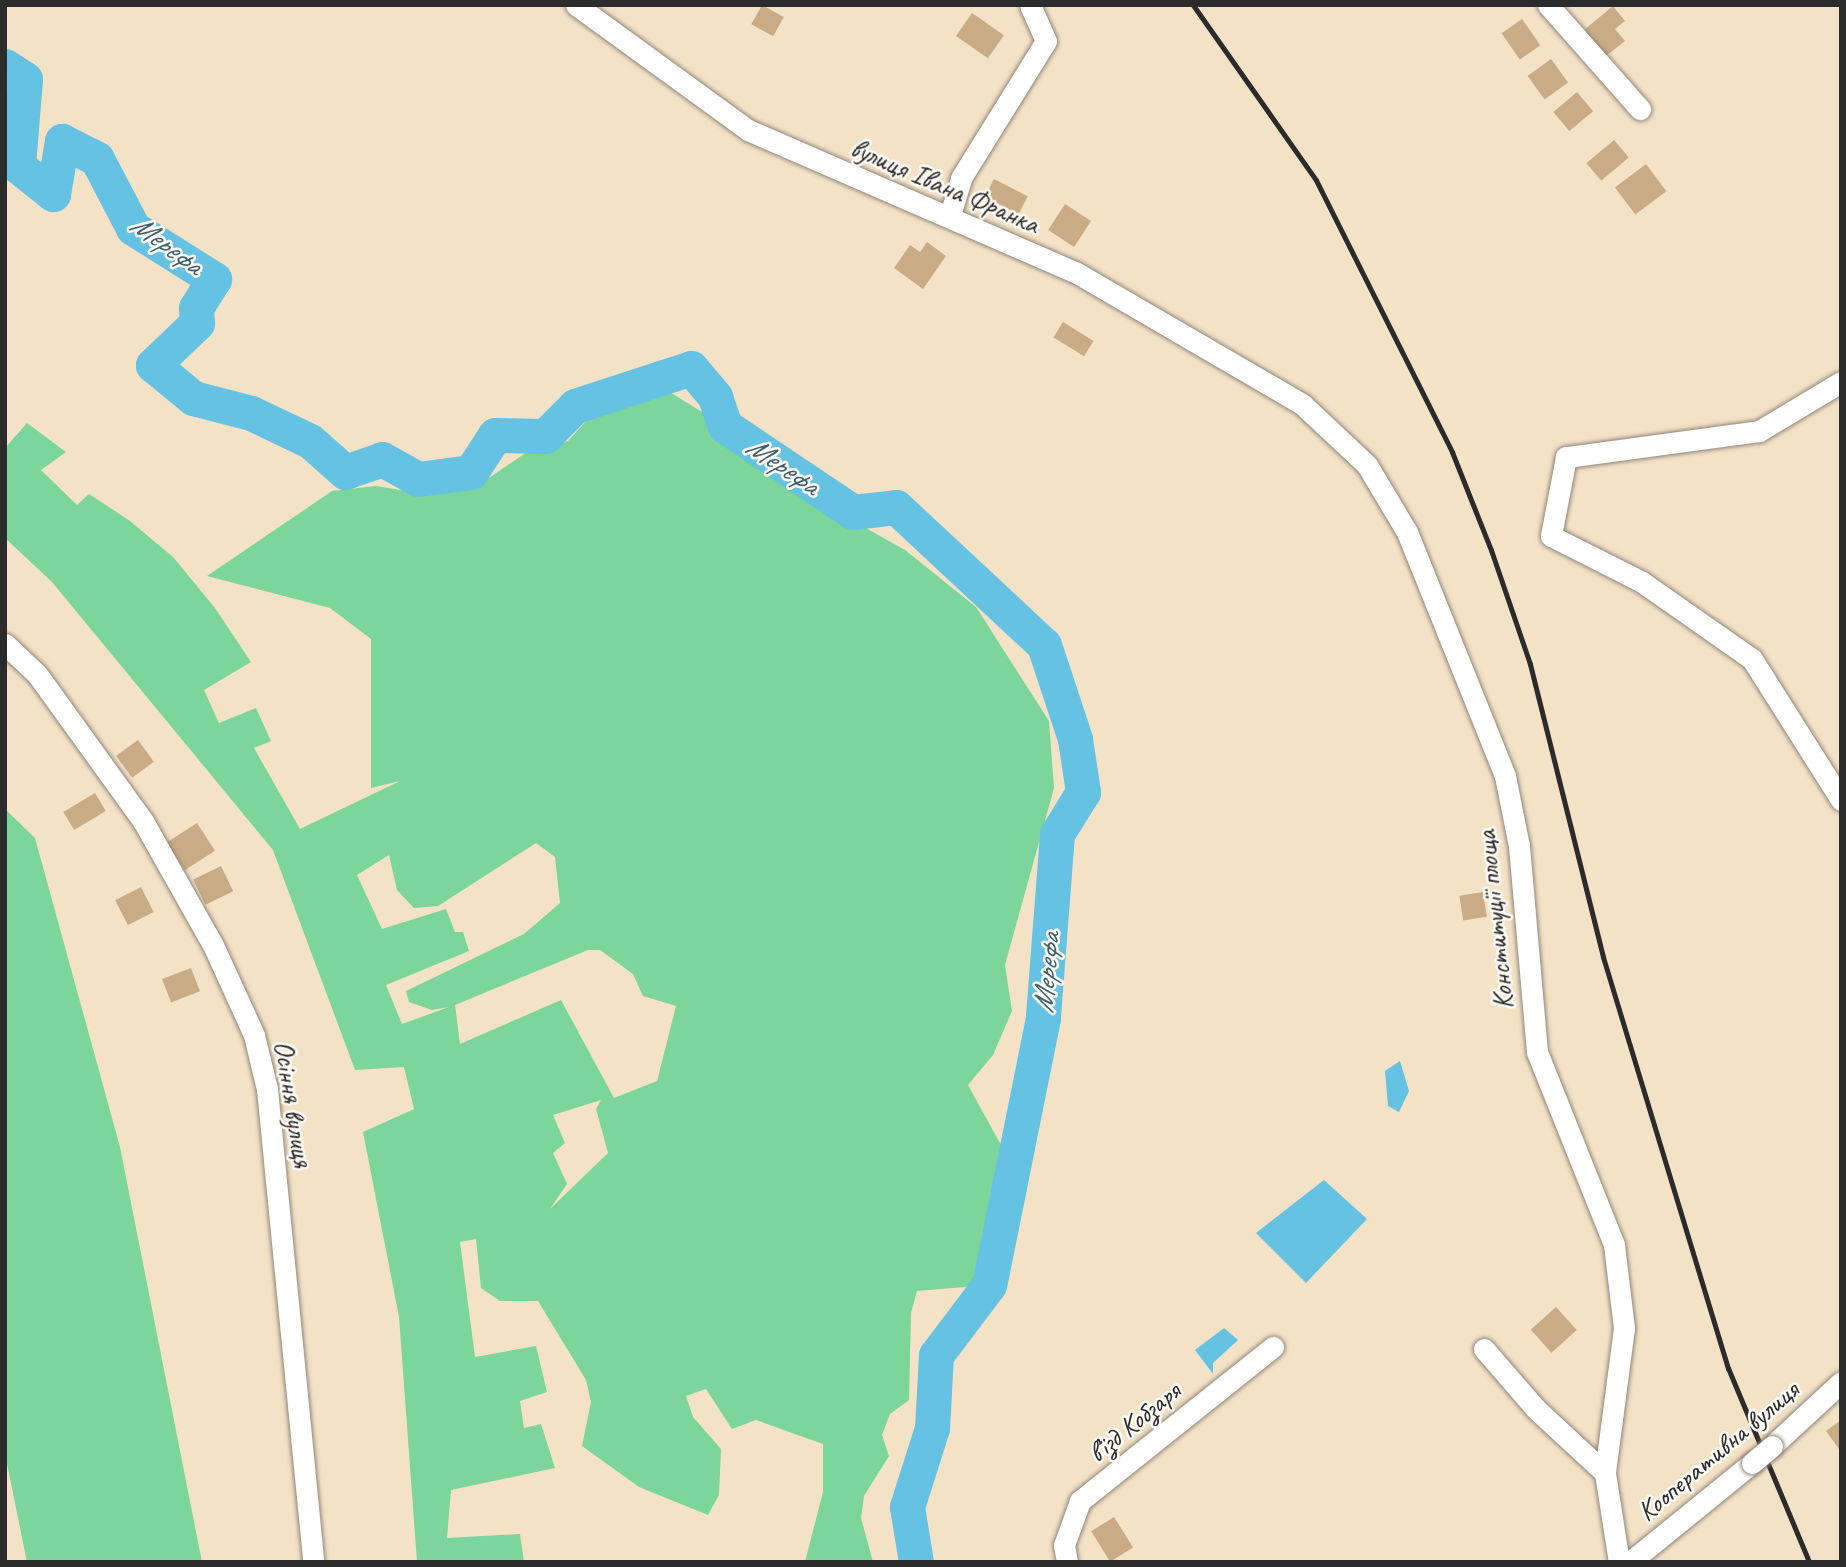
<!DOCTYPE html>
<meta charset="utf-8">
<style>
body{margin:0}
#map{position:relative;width:1846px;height:1567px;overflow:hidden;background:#f4e2c7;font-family:Caveat,sans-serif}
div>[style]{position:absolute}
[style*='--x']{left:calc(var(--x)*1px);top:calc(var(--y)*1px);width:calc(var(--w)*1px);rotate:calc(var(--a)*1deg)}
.green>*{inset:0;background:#7cd59a}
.water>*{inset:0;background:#65c2e3}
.river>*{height:35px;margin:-17.5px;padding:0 17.5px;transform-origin:17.5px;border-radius:17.5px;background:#65c2e3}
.building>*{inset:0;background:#c9ac86;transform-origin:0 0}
.roads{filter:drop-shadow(0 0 2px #908679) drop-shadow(0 0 2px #908679)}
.minor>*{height:21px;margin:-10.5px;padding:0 10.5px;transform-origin:10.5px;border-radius:10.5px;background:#fff}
.rail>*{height:5px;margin:-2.5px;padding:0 2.5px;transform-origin:2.5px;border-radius:2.5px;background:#2b2b2b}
.bridges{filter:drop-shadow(0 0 2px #908679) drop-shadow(0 0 2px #908679)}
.minor-bridge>*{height:21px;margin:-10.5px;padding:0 10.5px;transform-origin:10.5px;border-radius:10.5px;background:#fff}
span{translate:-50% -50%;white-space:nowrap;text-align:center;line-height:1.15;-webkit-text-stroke:5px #fdfcf7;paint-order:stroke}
.street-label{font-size:28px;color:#2b2b2b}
.water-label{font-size:30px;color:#3f606b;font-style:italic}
.frame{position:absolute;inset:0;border:7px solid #2b2b2b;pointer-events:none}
</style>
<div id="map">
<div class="green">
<div style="clip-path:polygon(evenodd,663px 388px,725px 426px,750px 463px,905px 550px,976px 607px,1049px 721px,1054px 788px,1005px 965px,1012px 1011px,993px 1055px,968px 1085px,1001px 1145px,997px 1213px,986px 1258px,989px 1285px,917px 1291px,911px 1313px,909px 1400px,890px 1414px,882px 1435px,889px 1456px,864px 1496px,861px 1518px,873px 1562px,805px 1562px,823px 1492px,823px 1444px,756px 1420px,732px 1429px,706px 1389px,686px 1396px,693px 1417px,721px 1449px,719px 1495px,708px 1515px,639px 1487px,582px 1446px,591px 1402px,586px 1380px,538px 1301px,500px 1301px,481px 1288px,476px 1239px,460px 1242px,475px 1357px,536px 1346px,547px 1392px,520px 1401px,524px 1428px,541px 1424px,555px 1468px,451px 1490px,447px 1538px,520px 1534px,524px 1562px,417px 1562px,399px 1317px,363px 1132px,414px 1109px,404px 1067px,355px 1070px,273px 850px,52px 582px,5px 538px,5px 448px,27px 423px,66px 452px,41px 470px,77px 505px,89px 494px,130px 521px,173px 557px,215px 608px,251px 662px,204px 690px,219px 723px,256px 708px,271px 741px,254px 748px,300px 829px,400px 781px,371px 788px,371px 639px,330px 608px,207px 576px,332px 491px,376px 486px,419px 493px,486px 480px,524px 454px,568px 441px,598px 408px,663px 388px,536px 843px,555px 857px,560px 903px,524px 934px,406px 991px,409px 1002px,432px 1010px,449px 1007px,402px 1024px,386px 985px,469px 951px,463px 932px,455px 932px,446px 909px,382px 929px,357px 875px,389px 855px,397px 890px,414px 908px,438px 906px,536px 843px,663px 388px,588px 950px,600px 950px,633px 974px,643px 996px,676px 1006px,657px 1081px,614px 1098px,561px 1000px,460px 1044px,455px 1005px,588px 950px,663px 388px,601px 1100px,596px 1109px,608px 1153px,550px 1209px,567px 1184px,553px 1153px,565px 1143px,553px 1115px,601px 1100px)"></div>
<div style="clip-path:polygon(5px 809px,35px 838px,120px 1147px,202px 1562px,27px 1562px,5px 1454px)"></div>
</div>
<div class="water">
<div style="clip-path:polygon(1400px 1061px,1409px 1091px,1399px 1112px,1388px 1106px,1385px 1071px)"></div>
<div style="clip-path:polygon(1324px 1180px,1367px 1219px,1306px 1283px,1256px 1233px)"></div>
<div style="clip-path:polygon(1224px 1328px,1238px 1340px,1213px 1363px,1213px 1374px,1195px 1350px)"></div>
</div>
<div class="river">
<div style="--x:5;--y:66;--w:24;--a:33"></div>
<div style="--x:25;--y:79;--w:87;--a:94.6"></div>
<div style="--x:18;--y:166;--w:45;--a:38.7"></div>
<div style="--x:53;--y:194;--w:54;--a:-80.4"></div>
<div style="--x:62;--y:141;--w:39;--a:27"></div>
<div style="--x:97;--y:159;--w:78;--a:62.4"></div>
<div style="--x:133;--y:228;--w:96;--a:32.2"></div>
<div style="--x:214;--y:279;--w:34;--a:122"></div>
<div style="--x:196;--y:308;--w:15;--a:86"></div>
<div style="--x:197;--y:323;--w:61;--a:136.3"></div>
<div style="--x:153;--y:365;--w:52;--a:39.5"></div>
<div style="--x:193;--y:398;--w:60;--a:14.5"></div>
<div style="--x:251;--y:413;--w:65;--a:25.4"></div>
<div style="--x:310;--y:441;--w:47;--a:41.5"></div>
<div style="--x:345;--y:472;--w:39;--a:-19"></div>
<div style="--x:382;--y:459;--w:41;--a:29.1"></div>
<div style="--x:418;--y:479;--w:53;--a:-7.5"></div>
<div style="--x:471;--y:472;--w:44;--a:-57"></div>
<div style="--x:495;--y:435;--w:50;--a:1.1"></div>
<div style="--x:545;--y:436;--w:42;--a:-45"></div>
<div style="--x:575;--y:406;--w:122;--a:-18.1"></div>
<div style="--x:691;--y:368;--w:38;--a:50"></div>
<div style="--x:715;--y:397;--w:31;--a:71"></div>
<div style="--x:725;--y:426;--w:154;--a:33.9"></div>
<div style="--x:853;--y:512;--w:43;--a:-6.6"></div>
<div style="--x:896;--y:507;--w:202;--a:43"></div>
<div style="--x:1044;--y:645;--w:99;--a:71.7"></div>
<div style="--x:1075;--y:739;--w:54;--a:81.4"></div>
<div style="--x:1083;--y:792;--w:49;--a:121.8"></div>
<div style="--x:1057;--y:834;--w:185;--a:94.4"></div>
<div style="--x:1043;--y:1018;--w:272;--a:101.4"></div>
<div style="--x:989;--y:1285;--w:88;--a:127.1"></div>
<div style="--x:936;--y:1355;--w:73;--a:93.1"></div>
<div style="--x:932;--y:1428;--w:83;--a:107.6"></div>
<div style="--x:907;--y:1507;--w:56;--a:80.7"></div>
</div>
<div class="building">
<div style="left:762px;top:5px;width:25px;height:22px;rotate:29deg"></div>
<div style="clip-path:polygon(1613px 6px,1625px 21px,1615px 29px,1625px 41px,1606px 56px,1584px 30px)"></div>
<div style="left:972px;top:13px;width:39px;height:28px;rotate:35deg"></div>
<div style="left:1522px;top:19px;width:32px;height:25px;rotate:55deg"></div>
<div style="left:1551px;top:59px;width:29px;height:29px;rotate:54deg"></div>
<div style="left:1577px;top:92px;width:25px;height:31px;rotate:50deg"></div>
<div style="left:1614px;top:140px;width:23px;height:36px;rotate:50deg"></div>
<div style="left:1646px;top:164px;width:34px;height:39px;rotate:53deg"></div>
<div style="left:994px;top:179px;width:38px;height:20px;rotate:27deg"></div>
<div style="left:1065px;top:204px;width:31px;height:31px;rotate:33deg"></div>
<div style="clip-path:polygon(927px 242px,946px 256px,923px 289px,894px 268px,910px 245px,920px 252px)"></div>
<div style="left:1063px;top:322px;width:36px;height:18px;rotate:32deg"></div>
<div style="left:138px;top:740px;width:27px;height:27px;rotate:54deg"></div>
<div style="left:95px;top:793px;width:21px;height:37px;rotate:59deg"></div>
<div style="left:197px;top:823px;width:33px;height:36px;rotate:57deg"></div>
<div style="left:221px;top:866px;width:28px;height:31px;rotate:64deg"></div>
<div style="left:141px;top:887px;width:28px;height:29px;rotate:63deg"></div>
<div style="left:1483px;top:892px;width:25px;height:24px;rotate:81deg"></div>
<div style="left:191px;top:968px;width:25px;height:31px;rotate:69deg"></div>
<div style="left:1556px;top:1307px;width:31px;height:34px;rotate:48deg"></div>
<div style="clip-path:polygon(1841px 1420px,1841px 1452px,1826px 1431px)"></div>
<div style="left:1114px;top:1517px;width:36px;height:27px;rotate:58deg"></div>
</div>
<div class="roads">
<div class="minor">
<div style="--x:576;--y:5;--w:213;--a:36"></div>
<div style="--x:748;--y:130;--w:359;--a:23.5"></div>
<div style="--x:1077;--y:273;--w:260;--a:30.2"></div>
<div style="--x:1302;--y:404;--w:89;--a:43.2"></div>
<div style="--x:1367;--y:465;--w:78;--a:59.2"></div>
<div style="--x:1407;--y:532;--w:263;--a:68.1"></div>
<div style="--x:1505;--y:776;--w:71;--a:78.7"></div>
<div style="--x:1519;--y:846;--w:207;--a:85"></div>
<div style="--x:1537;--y:1052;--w:208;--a:68.2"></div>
<div style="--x:1614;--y:1245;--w:84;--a:83.1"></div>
<div style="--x:1624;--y:1328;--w:146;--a:97.5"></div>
<div style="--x:1605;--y:1473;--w:90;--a:81.1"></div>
<div style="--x:1548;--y:5;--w:139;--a:48.5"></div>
<div style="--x:950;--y:215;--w:39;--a:-73"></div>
<div style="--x:961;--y:178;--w:161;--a:-58.2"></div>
<div style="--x:1046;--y:41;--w:39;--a:-114"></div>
<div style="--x:1841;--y:382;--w:96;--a:149.1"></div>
<div style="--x:1759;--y:431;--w:195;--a:172.3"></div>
<div style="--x:1566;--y:457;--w:80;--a:100.8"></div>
<div style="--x:1551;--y:536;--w:102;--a:26.8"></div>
<div style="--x:1642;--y:582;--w:134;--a:35"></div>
<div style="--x:1752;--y:659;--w:167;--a:57.7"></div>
<div style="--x:5;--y:644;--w:44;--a:43.2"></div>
<div style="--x:37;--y:674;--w:181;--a:54.2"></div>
<div style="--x:143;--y:821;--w:142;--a:60.6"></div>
<div style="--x:213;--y:945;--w:99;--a:65.5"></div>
<div style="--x:254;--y:1035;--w:56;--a:76.5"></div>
<div style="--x:267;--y:1089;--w:475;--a:84.4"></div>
<div style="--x:1484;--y:1349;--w:79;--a:49.1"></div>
<div style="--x:1536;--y:1409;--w:94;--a:42.8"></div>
<div style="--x:1772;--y:1446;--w:94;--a:-42.8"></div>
<div style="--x:1067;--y:1562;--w:17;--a:-100"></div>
<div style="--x:1064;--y:1545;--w:47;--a:-70"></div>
<div style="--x:1080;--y:1501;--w:247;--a:-38.6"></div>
<div style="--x:1630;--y:1562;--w:157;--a:-39.1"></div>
</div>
</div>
<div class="rail">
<div style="--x:1193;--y:5;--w:214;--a:54.9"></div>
<div style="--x:1316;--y:180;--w:304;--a:63.4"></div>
<div style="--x:1452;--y:452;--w:105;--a:68.3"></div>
<div style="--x:1491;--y:550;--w:120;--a:71.1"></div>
<div style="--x:1530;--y:664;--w:302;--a:76"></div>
<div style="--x:1603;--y:957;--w:430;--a:73.1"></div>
<div style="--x:1728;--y:1368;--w:210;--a:67.3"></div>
</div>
<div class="bridges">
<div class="minor-bridge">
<div style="--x:1752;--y:1463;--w:26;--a:-40"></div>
</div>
</div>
<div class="street-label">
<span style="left:945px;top:186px;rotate:23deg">вулиця Івана Франка</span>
<span style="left:1495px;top:920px;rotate:-96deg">Конституції площа</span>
<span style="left:293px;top:1104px;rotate:81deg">Осіння вулиця</span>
<span style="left:1134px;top:1422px;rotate:-39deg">в’їзд Кобзаря</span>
<span style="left:1718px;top:1451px;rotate:-40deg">Кооперативна вулиця</span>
</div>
<div class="water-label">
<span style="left:167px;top:244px;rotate:36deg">Мерефа</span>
<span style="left:783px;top:465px;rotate:34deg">Мерефа</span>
<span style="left:1046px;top:973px;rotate:-85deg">Мерефа</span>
</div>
<div class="frame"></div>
</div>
